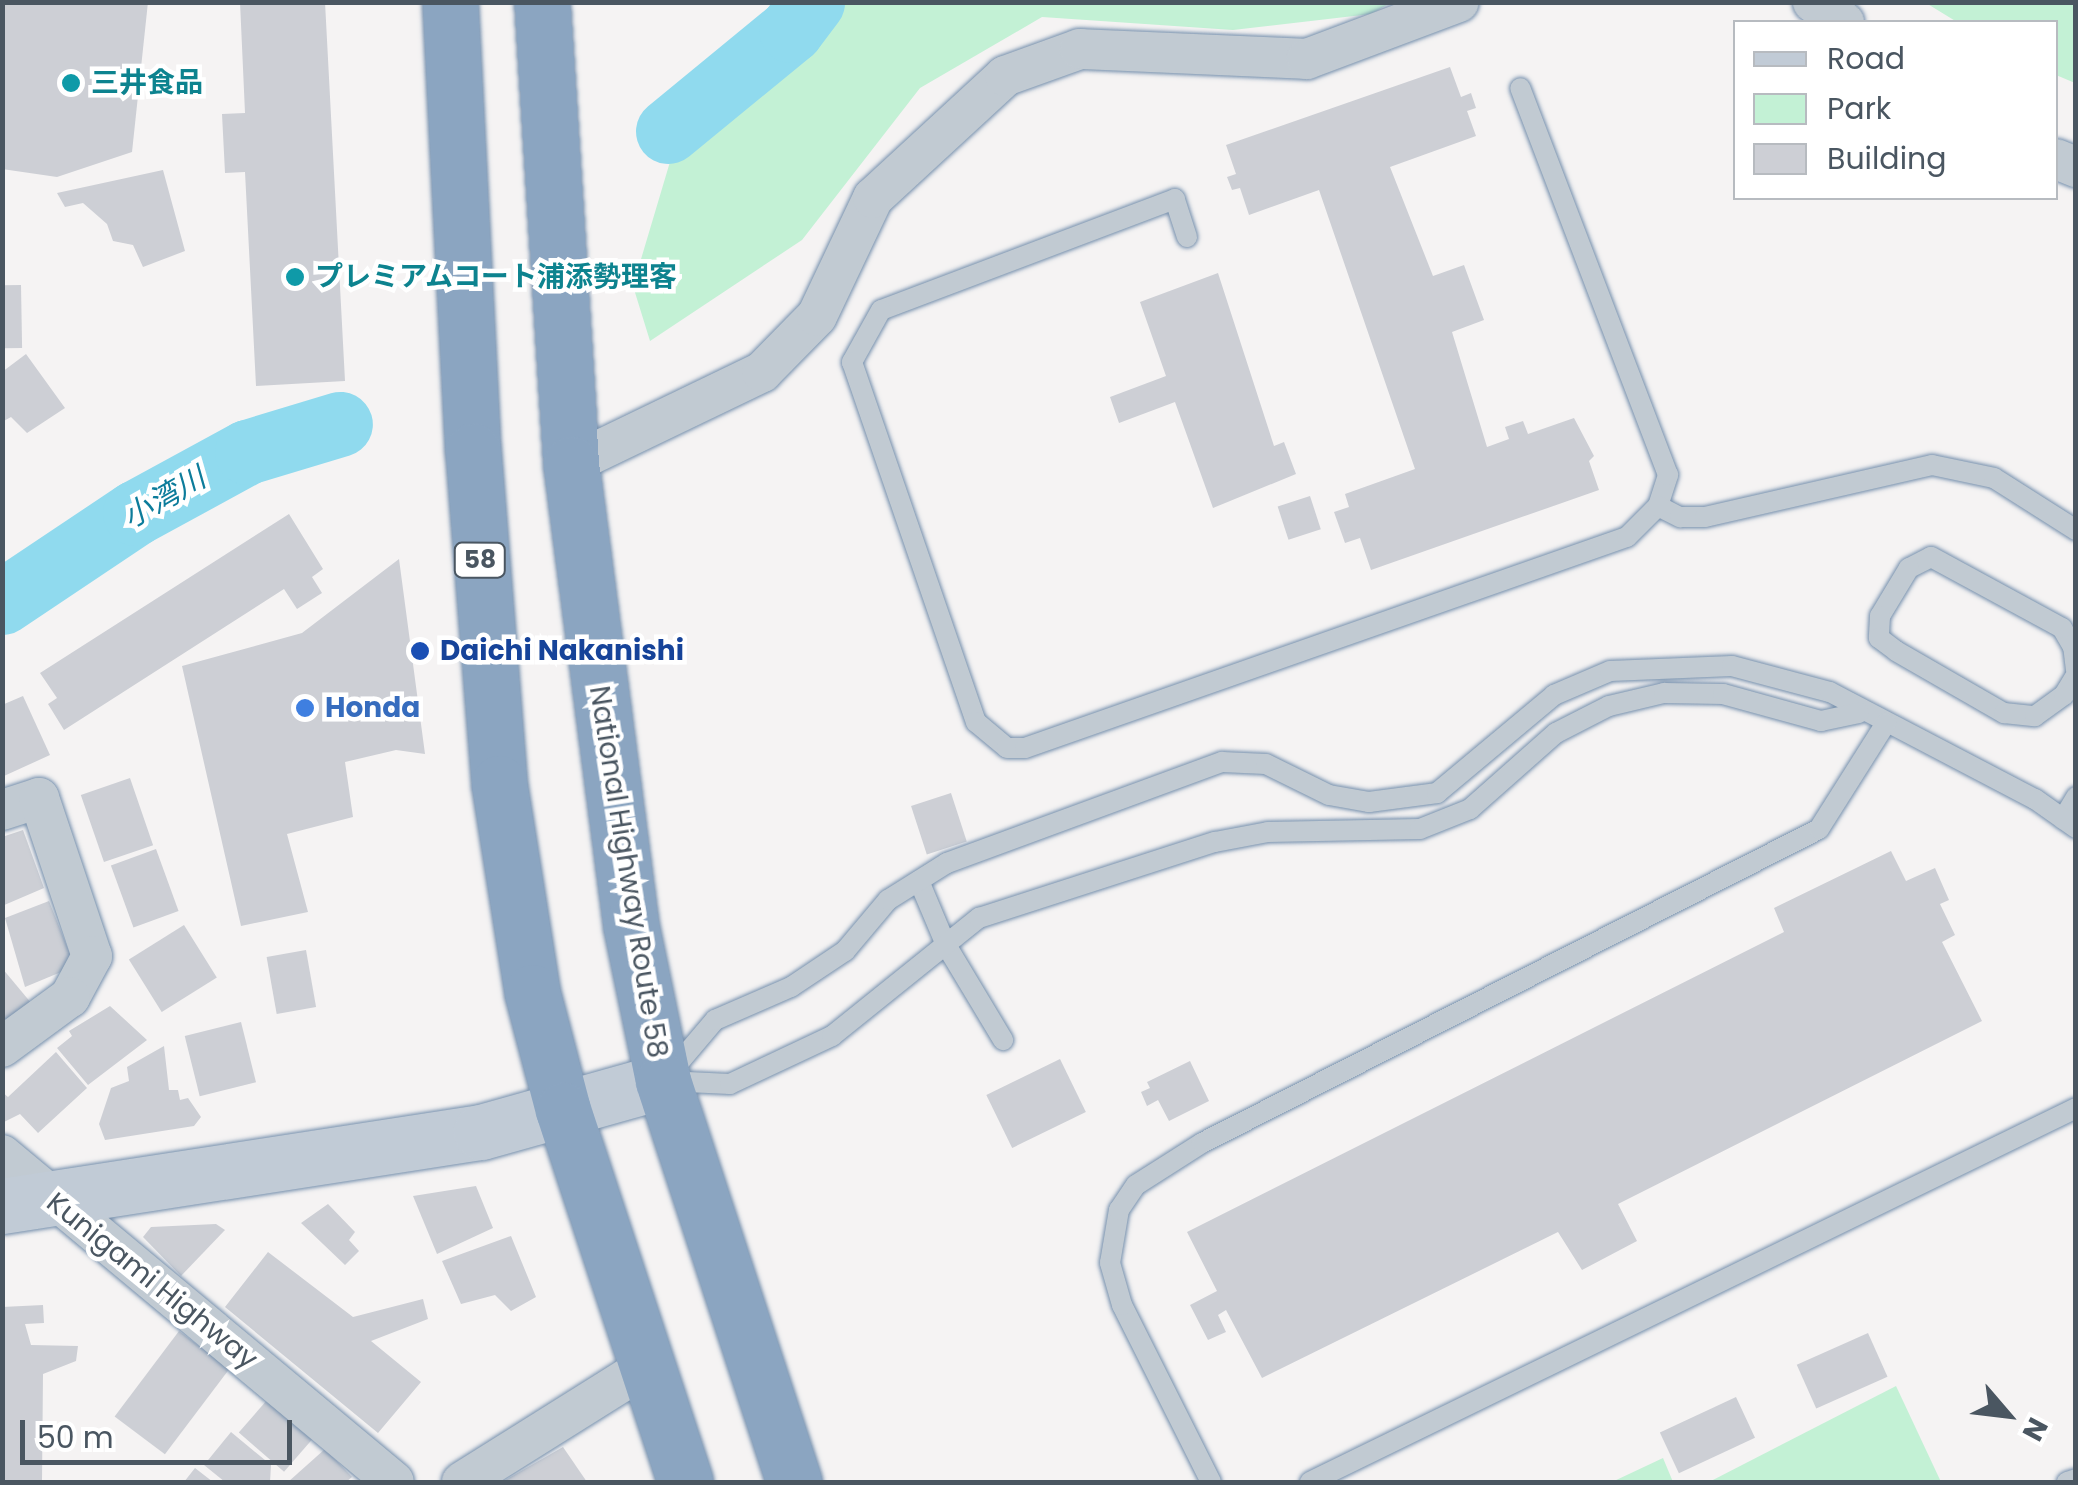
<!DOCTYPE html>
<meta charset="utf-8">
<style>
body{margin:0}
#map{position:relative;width:2078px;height:1485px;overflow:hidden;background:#f5f3f3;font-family:Poppins,"Noto Sans JP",sans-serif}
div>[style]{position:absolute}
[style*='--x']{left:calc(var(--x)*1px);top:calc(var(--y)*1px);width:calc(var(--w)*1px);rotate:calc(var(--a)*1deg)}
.green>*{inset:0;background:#c3f1d5}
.river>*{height:65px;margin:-32.5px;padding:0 32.5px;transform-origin:32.5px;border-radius:32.5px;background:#90daee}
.building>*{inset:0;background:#cdcfd5;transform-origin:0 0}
.roads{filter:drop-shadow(0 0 2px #7690ad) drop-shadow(0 0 2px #7690ad)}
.lane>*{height:20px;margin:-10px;padding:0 10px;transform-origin:10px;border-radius:10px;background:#c1cad2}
.street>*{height:40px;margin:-20px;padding:0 20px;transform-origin:20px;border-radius:20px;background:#c1cad2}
.secondary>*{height:55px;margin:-27.5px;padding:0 27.5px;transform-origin:27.5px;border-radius:27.5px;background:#c1cbd6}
.highway>*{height:55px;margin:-27.5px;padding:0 27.5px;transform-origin:27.5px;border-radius:27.5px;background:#8ba5c1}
.dots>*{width:28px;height:28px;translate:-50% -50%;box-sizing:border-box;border:5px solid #fff;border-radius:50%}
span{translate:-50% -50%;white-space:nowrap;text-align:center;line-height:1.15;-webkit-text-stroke:9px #fff;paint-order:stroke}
.shield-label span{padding:2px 8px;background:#fff;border:2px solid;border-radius:8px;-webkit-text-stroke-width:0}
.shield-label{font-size:25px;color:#4a5661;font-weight:700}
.culture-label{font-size:28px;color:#0d838f;font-weight:700}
.left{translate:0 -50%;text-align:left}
.transit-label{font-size:28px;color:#164399;font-weight:700}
.shop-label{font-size:28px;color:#366cbe;font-weight:700}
.street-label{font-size:28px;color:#4a5661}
.water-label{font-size:30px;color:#0c7c9b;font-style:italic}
.frame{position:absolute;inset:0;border:5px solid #4a5661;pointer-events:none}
.legend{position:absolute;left:1733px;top:20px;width:325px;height:180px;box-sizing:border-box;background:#fff;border:2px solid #b7bbc0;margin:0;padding:12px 18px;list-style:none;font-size:30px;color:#4a5661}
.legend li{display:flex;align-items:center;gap:20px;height:50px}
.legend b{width:50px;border:2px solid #b7bbc0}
.north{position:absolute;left:1958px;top:1365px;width:100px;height:100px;-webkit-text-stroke:8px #fff;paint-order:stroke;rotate:118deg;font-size:28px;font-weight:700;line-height:40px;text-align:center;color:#4a5661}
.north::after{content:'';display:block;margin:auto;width:35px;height:45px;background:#4a5661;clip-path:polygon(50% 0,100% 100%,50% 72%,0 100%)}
.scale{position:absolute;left:20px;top:1420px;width:272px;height:45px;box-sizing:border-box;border:5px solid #4a5661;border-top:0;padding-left:12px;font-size:30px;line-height:35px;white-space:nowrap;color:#4a5661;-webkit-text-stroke:8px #fff;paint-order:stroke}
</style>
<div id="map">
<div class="green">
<div style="clip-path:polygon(780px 3px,780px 2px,1390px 3px,1371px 14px,1233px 30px,1042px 17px,920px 88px,802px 240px,650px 341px,633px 286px,678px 135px)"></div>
<div style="clip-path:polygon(1926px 3px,2075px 3px,2075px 83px,2056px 75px,2056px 22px,1957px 22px)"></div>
<div style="clip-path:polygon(1896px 1386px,1941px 1482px,1709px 1482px)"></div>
<div style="clip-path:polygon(1663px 1458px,1673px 1482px,1612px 1482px)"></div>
</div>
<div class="river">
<div style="--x:668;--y:131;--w:159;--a:-39.4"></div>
<div style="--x:791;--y:30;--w:35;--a:-53"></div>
<div style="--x:2;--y:602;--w:160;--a:-33.8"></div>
<div style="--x:135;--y:513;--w:128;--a:-28.6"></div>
<div style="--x:247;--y:452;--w:97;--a:-16.8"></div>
</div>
<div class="building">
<div style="clip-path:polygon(4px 2px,148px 2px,132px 152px,57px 177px,2px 169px)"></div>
<div style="clip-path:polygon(240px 2px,325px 2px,345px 381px,256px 386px,245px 172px,225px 173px,222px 114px,245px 113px)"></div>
<div style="clip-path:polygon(1450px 67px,1461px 97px,1471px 93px,1476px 108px,1467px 111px,1476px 136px,1390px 167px,1433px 276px,1464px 265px,1484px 320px,1452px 332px,1487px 447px,1509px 439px,1505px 427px,1523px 421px,1528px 434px,1574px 418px,1594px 456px,1589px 461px,1599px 490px,1371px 570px,1360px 538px,1345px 543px,1334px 512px,1349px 507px,1345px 494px,1415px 469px,1319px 190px,1249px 215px,1240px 188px,1232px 190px,1227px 177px,1236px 174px,1226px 145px)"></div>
<div style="clip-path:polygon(163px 170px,185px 251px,143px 267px,133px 245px,113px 241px,107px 224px,83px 203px,65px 207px,57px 193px)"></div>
<div style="clip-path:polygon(1218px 273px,1274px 446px,1284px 442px,1296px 474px,1213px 508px,1175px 402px,1119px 423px,1110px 397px,1166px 376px,1140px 302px)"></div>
<div style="left:21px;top:285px;width:63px;height:19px;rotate:89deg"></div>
<div style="clip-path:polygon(26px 354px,65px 408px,27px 433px,11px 417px,2px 422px,2px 372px)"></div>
<div style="left:1310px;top:496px;width:35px;height:34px;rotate:72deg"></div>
<div style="clip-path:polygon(289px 514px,323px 569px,312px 577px,322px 593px,297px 609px,284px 589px,64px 730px,48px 704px,57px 698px,40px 673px)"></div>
<div style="clip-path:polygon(399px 559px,425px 754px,396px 750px,345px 762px,353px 817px,287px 834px,308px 912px,241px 926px,182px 666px,302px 633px)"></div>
<div style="clip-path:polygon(23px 696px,50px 755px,4px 776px,2px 705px)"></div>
<div style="left:130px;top:778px;width:71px;height:52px;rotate:71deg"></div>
<div style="left:951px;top:793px;width:51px;height:42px;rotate:72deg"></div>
<div style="clip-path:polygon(23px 830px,44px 888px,2px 906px,2px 837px)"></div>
<div style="left:156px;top:849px;width:66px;height:48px;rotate:70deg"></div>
<div style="clip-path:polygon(1891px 851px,1906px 881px,1935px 868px,1949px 900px,1940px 904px,1955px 935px,1942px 942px,1982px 1021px,1618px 1204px,1637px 1241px,1582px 1270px,1558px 1232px,1262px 1378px,1226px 1310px,1218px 1315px,1226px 1332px,1208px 1340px,1190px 1305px,1217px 1291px,1187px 1232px,1784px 932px,1774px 908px)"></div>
<div style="clip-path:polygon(49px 901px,72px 959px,66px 970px,25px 987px,5px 918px)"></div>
<div style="left:184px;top:925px;width:62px;height:65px;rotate:58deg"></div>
<div style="left:306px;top:950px;width:58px;height:40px;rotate:80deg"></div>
<div style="clip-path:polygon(2px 968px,32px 1004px,2px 1025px)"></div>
<div style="clip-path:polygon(110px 1006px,147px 1040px,88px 1085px,57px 1048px,72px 1036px,69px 1031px)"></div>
<div style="left:241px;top:1022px;width:62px;height:58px;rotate:76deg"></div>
<div style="clip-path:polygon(164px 1046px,169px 1090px,178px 1090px,180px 1100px,188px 1098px,201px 1117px,194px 1126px,105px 1140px,99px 1124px,111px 1088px,129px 1081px,127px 1067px)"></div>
<div style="clip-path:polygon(56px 1052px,87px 1088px,38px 1133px,20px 1114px,2px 1123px,2px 1092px,8px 1097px)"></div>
<div style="left:1060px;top:1059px;width:59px;height:82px;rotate:64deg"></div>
<div style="clip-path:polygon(1190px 1061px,1209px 1101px,1169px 1121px,1158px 1100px,1147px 1106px,1141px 1092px,1150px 1088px,1147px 1082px)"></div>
<div style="clip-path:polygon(476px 1186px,493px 1228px,437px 1254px,413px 1196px)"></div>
<div style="clip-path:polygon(328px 1204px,355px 1232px,349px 1240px,359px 1251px,345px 1265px,301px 1223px)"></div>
<div style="clip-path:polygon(216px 1224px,225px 1230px,181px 1276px,143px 1237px,151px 1227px)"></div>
<div style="clip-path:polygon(511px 1236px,536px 1297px,511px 1311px,495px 1295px,461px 1304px,442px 1261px)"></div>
<div style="clip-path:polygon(268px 1252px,353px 1317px,423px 1299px,428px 1319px,371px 1341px,421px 1382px,378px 1433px,225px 1307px)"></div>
<div style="clip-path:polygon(43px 1305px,44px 1323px,25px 1324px,31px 1345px,78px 1346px,76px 1361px,43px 1374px,42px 1482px,2px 1482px,2px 1307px)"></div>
<div style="left:179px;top:1331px;width:63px;height:107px;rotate:37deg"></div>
<div style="left:1868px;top:1333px;width:48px;height:78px;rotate:66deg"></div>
<div style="left:1736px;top:1397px;width:45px;height:84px;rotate:65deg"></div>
<div style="left:267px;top:1400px;width:60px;height:43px;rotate:41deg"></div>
<div style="clip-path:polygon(231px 1432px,271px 1465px,270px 1482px,225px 1482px,204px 1465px)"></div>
<div style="clip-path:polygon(563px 1447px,587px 1482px,502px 1482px)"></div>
<div style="clip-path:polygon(325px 1449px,352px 1477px,346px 1482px,288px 1482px)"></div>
<div style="clip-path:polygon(195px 1468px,213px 1482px,184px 1482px)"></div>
</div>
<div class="roads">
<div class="lane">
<div style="--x:1187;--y:237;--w:40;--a:-108"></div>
<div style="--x:1175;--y:199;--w:314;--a:159.3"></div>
<div style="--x:881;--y:310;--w:60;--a:119.1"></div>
<div style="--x:852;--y:362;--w:381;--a:71"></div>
<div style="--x:976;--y:722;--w:40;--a:40"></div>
<div style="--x:1007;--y:748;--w:18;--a:0"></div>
<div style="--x:1025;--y:748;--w:638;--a:-19.32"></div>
<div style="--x:1627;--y:537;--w:44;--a:-45"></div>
<div style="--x:1658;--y:506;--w:33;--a:-72"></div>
<div style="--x:1668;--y:475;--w:414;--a:-110.9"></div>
<div style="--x:1658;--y:506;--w:25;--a:27"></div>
<div style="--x:1680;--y:517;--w:25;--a:0"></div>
<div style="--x:1705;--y:517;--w:233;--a:-12.9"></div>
<div style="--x:1932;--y:465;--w:63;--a:11.8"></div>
<div style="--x:1994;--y:478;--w:97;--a:32.4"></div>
<div style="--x:2076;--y:670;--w:23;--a:-97"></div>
<div style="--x:2073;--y:647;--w:22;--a:-120"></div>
<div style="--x:2062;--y:628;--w:149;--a:-151.5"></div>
<div style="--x:1931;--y:557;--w:25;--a:153"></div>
<div style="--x:1909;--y:568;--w:56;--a:121.1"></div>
<div style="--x:1880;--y:616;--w:22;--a:93"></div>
<div style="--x:1879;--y:638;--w:21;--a:37"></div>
<div style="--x:1896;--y:651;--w:125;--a:29.9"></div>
<div style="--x:2004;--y:713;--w:31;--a:6"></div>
<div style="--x:2035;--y:716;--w:36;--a:-36"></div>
<div style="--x:2064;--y:695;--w:23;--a:-59"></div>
<div style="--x:2063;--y:819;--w:26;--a:-59"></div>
<div style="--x:919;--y:881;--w:69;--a:67.1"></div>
<div style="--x:946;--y:945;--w:111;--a:59"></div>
<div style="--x:670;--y:1073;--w:70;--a:-49.7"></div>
<div style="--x:715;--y:1020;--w:83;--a:-23.5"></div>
<div style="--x:791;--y:987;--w:65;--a:-33.7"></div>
<div style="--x:845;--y:951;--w:67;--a:-49.9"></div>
<div style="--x:888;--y:900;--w:70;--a:-32.1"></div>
<div style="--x:947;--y:863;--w:293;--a:-20.2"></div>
<div style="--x:1222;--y:762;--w:44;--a:2.6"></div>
<div style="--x:1266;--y:764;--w:70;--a:26.2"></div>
<div style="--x:1329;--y:795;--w:41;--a:9.9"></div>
<div style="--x:1369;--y:802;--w:69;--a:-7.5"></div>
<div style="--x:1437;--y:793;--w:153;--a:-39.9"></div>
<div style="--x:1554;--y:695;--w:61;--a:-23.2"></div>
<div style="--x:1610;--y:671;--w:122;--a:-2.3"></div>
<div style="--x:1732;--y:666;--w:101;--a:14.9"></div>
<div style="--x:1830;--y:692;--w:231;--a:27.6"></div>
<div style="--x:2035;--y:799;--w:50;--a:35.3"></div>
<div style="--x:666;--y:1081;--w:64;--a:2.7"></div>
<div style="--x:730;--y:1084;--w:113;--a:-25.2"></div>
<div style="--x:832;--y:1036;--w:189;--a:-38.8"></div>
<div style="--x:979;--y:918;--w:248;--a:-17.9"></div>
<div style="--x:1215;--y:842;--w:54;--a:-10.7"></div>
<div style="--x:1268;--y:832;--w:152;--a:-1.1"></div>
<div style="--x:1420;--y:829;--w:54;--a:-21.8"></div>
<div style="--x:1470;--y:809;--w:115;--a:-41.5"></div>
<div style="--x:1556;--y:733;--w:59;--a:-27"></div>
<div style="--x:1609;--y:706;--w:57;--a:-13.3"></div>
<div style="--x:1664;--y:693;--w:59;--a:1"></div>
<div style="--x:1723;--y:694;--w:102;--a:15.4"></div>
<div style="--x:1821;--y:721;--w:39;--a:-12"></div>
<div style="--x:1211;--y:1482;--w:198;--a:-116.7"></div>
<div style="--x:1122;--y:1305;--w:44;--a:-105.9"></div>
<div style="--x:1110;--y:1263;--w:54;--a:-80.4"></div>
<div style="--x:1119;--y:1210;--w:30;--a:-56"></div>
<div style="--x:1136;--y:1185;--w:78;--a:-32.5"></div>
<div style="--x:1202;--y:1143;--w:692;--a:-26.97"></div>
<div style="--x:1819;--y:829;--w:125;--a:-57.7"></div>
<div style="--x:1310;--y:1482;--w:852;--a:-26.02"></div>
<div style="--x:2067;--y:1482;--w:9;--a:-18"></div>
</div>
<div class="street">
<div style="--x:1813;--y:2;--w:37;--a:33"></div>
<div style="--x:2056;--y:159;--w:22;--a:22"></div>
<div style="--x:571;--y:464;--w:212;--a:-25.7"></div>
<div style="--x:762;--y:372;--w:78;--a:-45.5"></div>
<div style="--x:817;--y:316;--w:131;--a:-64.6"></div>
<div style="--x:873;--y:198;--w:180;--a:-42.7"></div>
<div style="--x:1005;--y:76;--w:80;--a:-19.8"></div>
<div style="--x:1080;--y:49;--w:227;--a:2.5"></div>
<div style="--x:1307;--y:59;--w:162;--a:-20.6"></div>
<div style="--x:2;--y:810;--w:39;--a:-18"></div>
<div style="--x:39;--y:798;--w:167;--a:71.5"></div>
<div style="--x:92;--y:956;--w:47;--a:118.2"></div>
<div style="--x:70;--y:997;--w:84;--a:143.7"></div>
<div style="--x:2;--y:1155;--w:510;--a:39.83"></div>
<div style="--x:462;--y:1482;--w:216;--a:-32.1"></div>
</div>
<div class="secondary">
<div style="--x:2;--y:1206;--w:485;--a:-8.8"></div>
<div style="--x:481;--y:1132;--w:189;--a:-15.7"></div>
</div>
<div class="highway">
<div style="--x:450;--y:2;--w:450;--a:87.1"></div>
<div style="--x:473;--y:451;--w:333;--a:85.5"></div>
<div style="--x:499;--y:783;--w:212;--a:81"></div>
<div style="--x:532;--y:992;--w:122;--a:75.3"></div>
<div style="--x:563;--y:1110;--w:391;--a:71.8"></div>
<div style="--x:542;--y:2;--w:463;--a:86.4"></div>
<div style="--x:571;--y:464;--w:466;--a:82.6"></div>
<div style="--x:631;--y:926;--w:158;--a:78.3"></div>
<div style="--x:663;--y:1081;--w:422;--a:71.9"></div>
</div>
</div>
<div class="dots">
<div style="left:71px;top:83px;background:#0f9aa8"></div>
<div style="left:295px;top:277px;background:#0f9aa8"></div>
<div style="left:420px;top:651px;background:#1a4fb4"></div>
<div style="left:305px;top:708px;background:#3f7fe0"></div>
</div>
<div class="shield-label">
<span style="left:480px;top:560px">58</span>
</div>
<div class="culture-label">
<span class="left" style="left:91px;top:83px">三井食品</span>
<span class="left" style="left:315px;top:277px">プレミアムコート浦添勢理客</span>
</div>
<div class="transit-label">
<span class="left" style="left:440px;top:651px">Daichi Nakanishi</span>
</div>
<div class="shop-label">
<span class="left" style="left:325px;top:708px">Honda</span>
</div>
<div class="street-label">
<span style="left:628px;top:872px;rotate:81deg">National Highway Route 58</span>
<span style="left:152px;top:1281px;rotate:39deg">Kunigami Highway</span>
</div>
<div class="water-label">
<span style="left:164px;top:498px;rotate:-30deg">小湾川</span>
</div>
<div class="frame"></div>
<ul class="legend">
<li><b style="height:12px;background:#c1cbd6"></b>Road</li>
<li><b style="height:28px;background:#c3f1d5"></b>Park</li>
<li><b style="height:28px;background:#cdcfd5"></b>Building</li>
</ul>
<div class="north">N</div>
<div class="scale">50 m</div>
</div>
